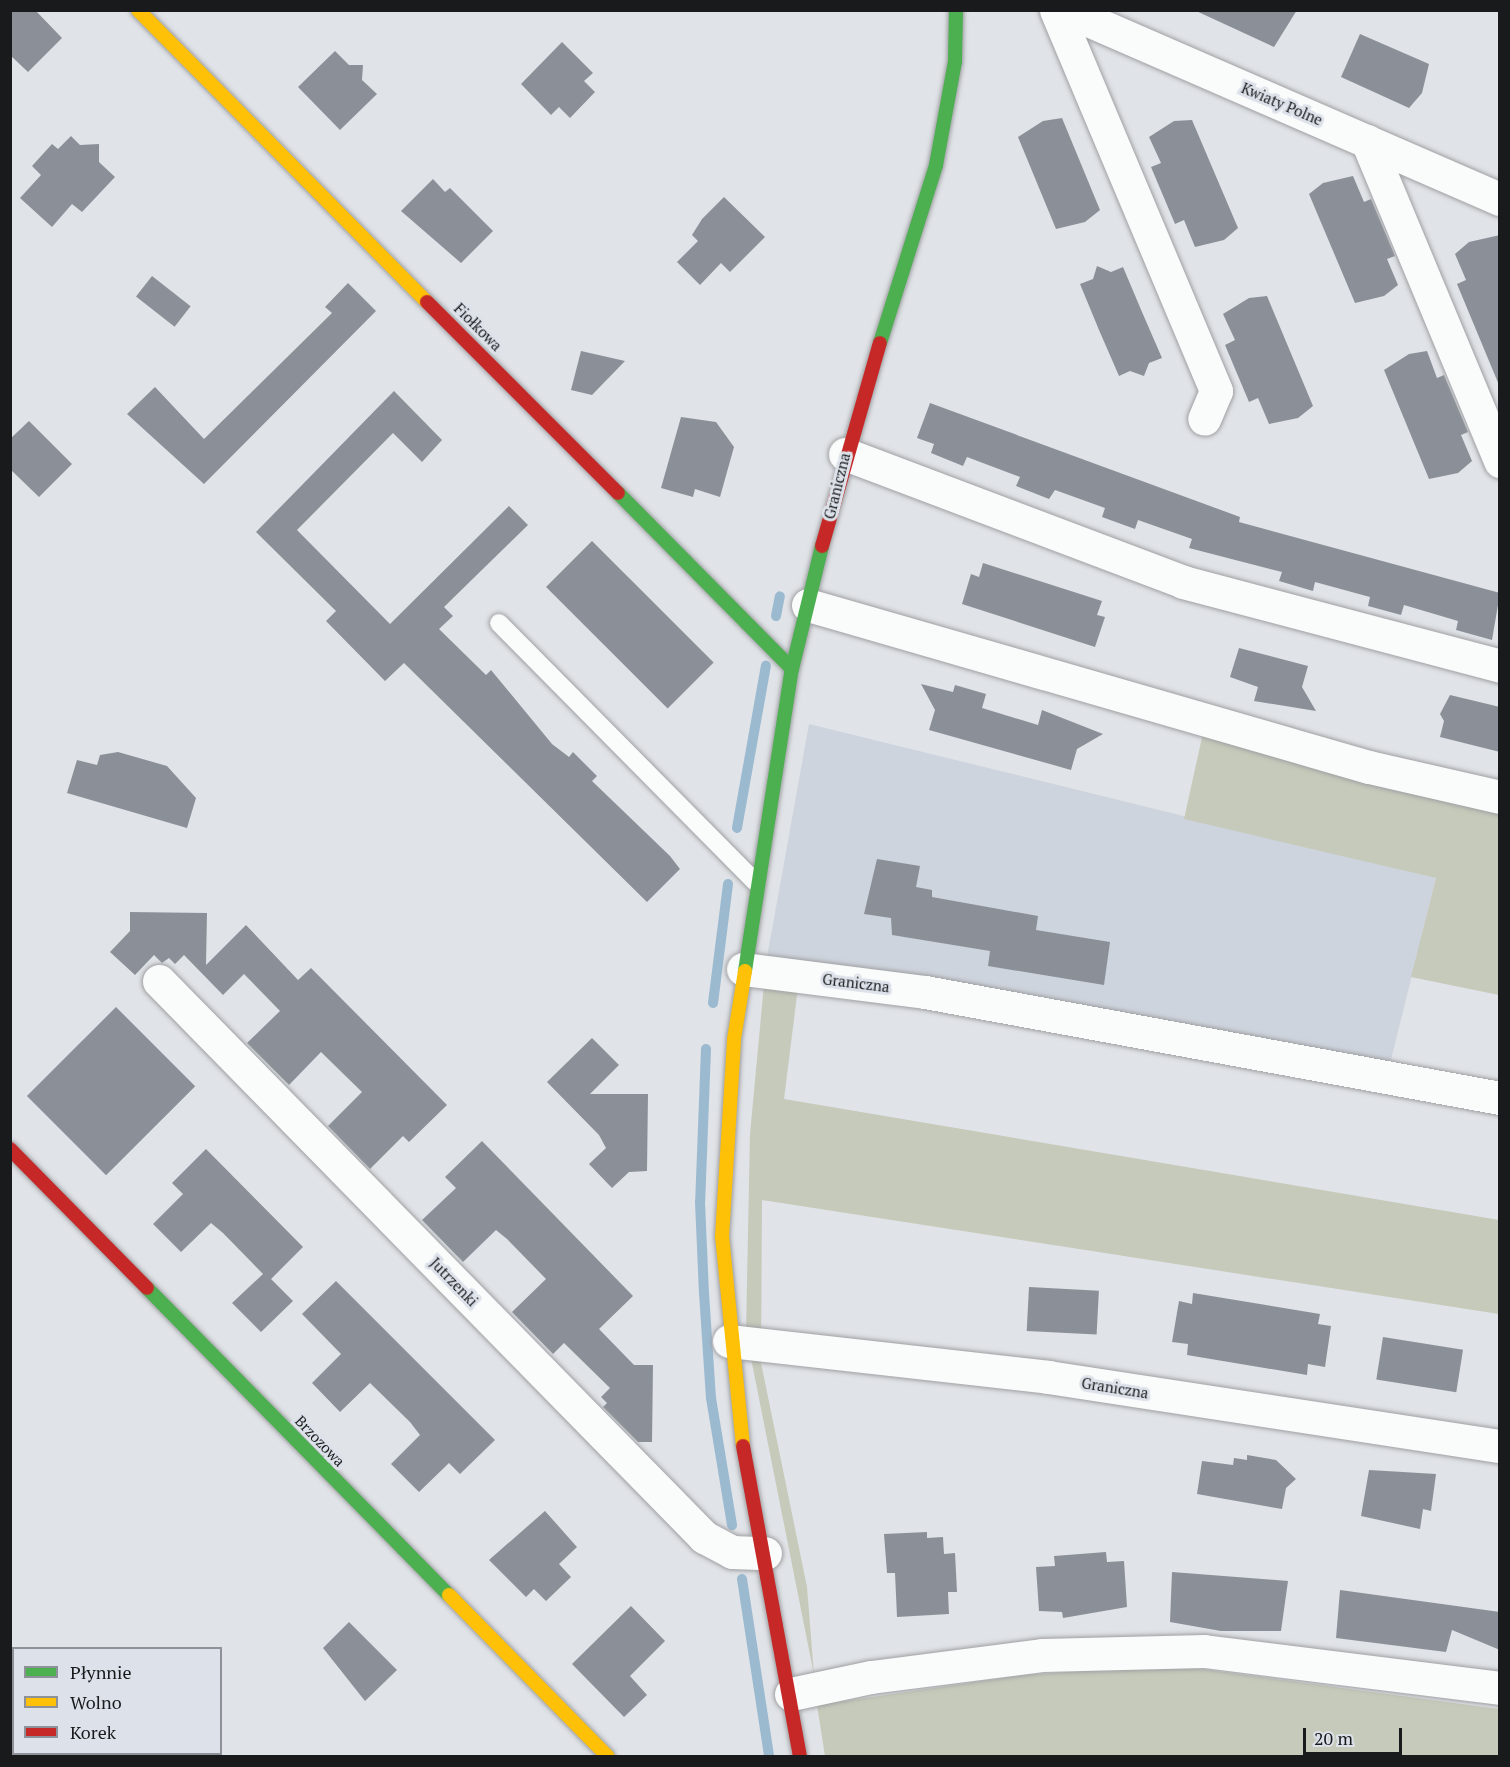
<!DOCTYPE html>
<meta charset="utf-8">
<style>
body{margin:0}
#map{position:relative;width:1510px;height:1767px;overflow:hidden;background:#e0e3e7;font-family:"PT Serif",serif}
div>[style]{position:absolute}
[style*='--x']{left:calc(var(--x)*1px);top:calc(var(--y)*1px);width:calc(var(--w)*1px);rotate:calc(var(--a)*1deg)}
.built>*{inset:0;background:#ced4dd}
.green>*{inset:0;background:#c5caba}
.stream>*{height:10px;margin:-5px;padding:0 5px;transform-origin:5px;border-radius:5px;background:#9bbad0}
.building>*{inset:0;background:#8b9098;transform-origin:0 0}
.roads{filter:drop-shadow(0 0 2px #9fa0a3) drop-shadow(0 0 2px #9fa0a3)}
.lane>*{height:18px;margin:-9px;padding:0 9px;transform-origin:9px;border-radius:9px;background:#fafbfb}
.street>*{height:33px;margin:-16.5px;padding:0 16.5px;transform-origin:16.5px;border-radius:16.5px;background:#fafbfb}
.fast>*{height:14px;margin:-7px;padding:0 7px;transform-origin:7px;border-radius:7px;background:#4caf50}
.slow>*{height:14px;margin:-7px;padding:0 7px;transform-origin:7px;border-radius:7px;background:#ffc107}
.jam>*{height:14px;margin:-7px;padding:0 7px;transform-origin:7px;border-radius:7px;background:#c62828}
span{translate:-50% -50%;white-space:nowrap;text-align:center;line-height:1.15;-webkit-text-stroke:6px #dde2ea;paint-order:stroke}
.street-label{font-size:15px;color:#181a1c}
.frame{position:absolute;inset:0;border:12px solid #181a1c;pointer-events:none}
.legend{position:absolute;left:12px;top:1647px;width:210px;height:108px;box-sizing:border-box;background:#dde2ea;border:2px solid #8e9298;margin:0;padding:8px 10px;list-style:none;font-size:18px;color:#181a1c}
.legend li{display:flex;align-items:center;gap:12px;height:30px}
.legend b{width:30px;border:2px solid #8e9298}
.scale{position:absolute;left:1303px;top:1728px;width:99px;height:27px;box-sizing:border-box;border:3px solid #181a1c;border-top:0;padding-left:8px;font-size:18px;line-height:21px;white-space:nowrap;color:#181a1c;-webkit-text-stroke:4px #dde2ea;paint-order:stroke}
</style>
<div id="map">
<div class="built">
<div style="clip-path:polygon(809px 724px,1436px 878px,1390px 1064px,766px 963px)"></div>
</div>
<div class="green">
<div style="clip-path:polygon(1203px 733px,1499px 807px,1499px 995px,1411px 977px,1436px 878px,1184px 819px)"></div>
<div style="clip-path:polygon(766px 963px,798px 987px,784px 1099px,1499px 1220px,1499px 1314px,762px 1200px,761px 1363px,807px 1587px,814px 1675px,746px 1333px,750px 1134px)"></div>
<div style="clip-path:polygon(1172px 1665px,1499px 1709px,1499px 1756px,825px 1756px,817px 1705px,1024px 1675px)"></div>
</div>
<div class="stream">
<div style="--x:776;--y:616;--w:20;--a:-79"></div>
<div style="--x:737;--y:828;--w:165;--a:-79.9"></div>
<div style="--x:713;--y:1003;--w:120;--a:-82.8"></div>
<div style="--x:706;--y:1049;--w:153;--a:92.2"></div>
<div style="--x:700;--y:1202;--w:91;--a:87.5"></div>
<div style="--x:704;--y:1293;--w:105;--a:86.2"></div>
<div style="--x:711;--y:1398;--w:129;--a:80.6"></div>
<div style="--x:742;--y:1579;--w:179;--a:81.3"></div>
</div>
<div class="building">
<div style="clip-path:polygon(10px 10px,35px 10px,62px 38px,28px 72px,10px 55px)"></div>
<div style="clip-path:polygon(1194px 10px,1297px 10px,1274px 47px)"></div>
<div style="clip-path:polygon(1360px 34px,1429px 64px,1422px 93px,1409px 108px,1341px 77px)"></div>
<div style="clip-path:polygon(562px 42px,593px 73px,584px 81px,595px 92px,570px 118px,559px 107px,551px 115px,521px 84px)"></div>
<div style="clip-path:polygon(335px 51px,349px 65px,363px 65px,362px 80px,377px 94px,340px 130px,298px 87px)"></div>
<div style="clip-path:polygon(1062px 118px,1100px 210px,1085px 222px,1056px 229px,1018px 137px,1043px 121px)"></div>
<div style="clip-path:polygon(1192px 120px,1238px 228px,1224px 240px,1195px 247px,1184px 220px,1175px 224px,1151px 167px,1161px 163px,1149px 137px,1174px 121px)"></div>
<div style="clip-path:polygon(71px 136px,80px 145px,99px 144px,99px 162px,115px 177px,82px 212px,72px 204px,52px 227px,20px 198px,41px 175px,32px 166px,52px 144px,58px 149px)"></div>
<div style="clip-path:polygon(1353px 176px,1364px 202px,1371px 199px,1395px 256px,1387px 259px,1398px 285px,1384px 296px,1355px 303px,1309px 194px,1323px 183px)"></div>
<div style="clip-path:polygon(433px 179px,445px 192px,450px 188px,493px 231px,461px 263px,401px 211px)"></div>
<div style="clip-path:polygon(724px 197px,765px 237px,730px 272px,721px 263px,700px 285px,677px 262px,698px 241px,692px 235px,702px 219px)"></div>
<div style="clip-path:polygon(1500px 235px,1500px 385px,1499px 385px,1457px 284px,1466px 280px,1455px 254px,1469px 242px)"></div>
<div style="clip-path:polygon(1097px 266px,1111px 272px,1123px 267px,1142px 312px,1162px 358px,1149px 363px,1144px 376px,1130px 371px,1119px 376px,1099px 330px,1080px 284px,1093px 279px)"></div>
<div style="left:152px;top:276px;width:49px;height:26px;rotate:38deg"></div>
<div style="clip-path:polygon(348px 283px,376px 311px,204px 484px,127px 414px,155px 387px,204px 439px,332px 313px,325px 307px)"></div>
<div style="clip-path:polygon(1267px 296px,1313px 406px,1298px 418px,1269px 424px,1258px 398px,1249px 402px,1225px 345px,1235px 340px,1223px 314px,1249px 298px)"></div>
<div style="clip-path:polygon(581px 351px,625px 361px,592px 395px,571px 390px)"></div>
<div style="clip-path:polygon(1427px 351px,1437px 378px,1444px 375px,1468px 432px,1461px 435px,1472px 461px,1458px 473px,1429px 479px,1384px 370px,1409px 354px)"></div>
<div style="clip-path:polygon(394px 391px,442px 440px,422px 462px,393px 433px,297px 530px,390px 624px,509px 506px,528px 525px,444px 607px,453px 616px,439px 629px,486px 675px,491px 670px,552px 744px,569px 757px,573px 752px,597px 776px,592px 781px,670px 856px,680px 869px,647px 902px,404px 663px,385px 681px,326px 621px,336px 611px,256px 532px)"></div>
<div style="clip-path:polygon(930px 403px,1240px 517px,1239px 522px,1500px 593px,1492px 640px,1456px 630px,1458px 621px,1404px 605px,1401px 615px,1368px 606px,1370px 597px,1315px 582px,1313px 591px,1279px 581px,1282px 572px,1189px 548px,1192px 539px,1138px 520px,1135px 529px,1102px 517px,1105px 508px,1055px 490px,1049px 499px,1016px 486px,1020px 477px,967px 457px,963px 466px,931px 453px,934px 444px,917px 438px)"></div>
<div style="clip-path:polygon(681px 417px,716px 422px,734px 447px,720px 497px,695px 489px,693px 497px,661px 488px)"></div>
<div style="clip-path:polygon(29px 421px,72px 464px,39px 497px,10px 469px,10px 439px)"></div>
<div style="left:592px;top:541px;width:172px;height:65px;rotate:45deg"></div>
<div style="clip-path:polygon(983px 563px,1102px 601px,1097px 615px,1105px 617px,1095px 647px,962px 604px,971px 574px,979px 577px)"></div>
<div style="clip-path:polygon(1239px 648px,1308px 666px,1302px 687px,1316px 711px,1254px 701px,1258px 687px,1230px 677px)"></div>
<div style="clip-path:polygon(921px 684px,953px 692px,955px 685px,986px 694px,982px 708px,1038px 725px,1042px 710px,1103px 734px,1077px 749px,1071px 770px,1050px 764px,929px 730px,935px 710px)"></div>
<div style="clip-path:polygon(1450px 695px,1500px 707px,1500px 752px,1440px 737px,1444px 721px,1440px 714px)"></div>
<div style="clip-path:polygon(118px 752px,167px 766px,196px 798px,187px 828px,67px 793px,77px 760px,97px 765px,100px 755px)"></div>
<div style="clip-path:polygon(877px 859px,920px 866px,916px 887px,932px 890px,932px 897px,1038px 916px,1036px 930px,1110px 942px,1104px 985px,988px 966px,990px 951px,892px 935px,891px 918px,864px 914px)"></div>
<div style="clip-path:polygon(130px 912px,207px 913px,206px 965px,246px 925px,298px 980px,311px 968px,447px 1105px,409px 1142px,403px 1136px,370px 1169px,328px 1126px,362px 1092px,321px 1052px,289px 1085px,247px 1043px,280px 1011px,244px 974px,223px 995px,184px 955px,175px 964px,169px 958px,162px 963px,154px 955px,135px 975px,110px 952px,130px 931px)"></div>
<div style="left:116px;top:1007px;width:112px;height:126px;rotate:45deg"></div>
<div style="clip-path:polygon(592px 1038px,619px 1065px,590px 1094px,648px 1094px,647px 1171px,629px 1172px,612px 1188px,589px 1164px,606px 1148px,599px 1135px,547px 1082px)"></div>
<div style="clip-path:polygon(482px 1141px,633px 1296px,599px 1329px,634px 1365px,653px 1365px,652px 1442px,638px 1442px,603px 1407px,607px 1403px,601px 1397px,610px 1388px,564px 1343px,553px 1354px,512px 1312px,546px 1279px,507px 1239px,496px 1230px,463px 1262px,422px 1220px,456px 1188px,445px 1177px)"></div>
<div style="clip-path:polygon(206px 1149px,303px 1247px,271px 1279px,293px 1301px,261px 1332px,232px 1303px,263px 1274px,223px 1233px,211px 1223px,181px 1252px,153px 1224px,183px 1194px,172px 1183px)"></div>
<div style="clip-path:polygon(336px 1281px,495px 1440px,460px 1474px,449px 1463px,419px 1492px,391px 1464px,420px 1435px,410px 1422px,370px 1383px,340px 1412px,312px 1383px,341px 1354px,302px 1314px)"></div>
<div style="left:1029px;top:1287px;width:70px;height:44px;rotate:3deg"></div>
<div style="clip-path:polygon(1193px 1293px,1320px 1314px,1318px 1324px,1331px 1326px,1325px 1367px,1308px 1364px,1307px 1375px,1187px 1355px,1188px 1344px,1172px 1342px,1179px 1301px,1192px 1304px)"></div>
<div style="left:1383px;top:1337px;width:81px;height:43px;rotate:9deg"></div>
<div style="clip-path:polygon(1247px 1455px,1276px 1460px,1296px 1479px,1286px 1488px,1282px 1509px,1197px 1494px,1202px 1461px,1233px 1465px,1234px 1458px,1247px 1460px)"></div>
<div style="clip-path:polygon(1369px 1470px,1436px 1474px,1431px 1511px,1423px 1509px,1420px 1529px,1361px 1516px)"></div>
<div style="clip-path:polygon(545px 1511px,577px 1547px,559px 1564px,571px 1577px,546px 1601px,534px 1589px,526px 1597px,489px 1560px)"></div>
<div style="clip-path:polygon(927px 1532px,927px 1538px,943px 1537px,944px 1554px,955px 1553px,957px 1592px,948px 1592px,949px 1614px,897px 1617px,895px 1573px,887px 1573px,884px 1534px)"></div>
<div style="clip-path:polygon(1106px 1552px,1107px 1562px,1124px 1561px,1127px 1607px,1063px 1618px,1062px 1612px,1039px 1611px,1036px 1567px,1055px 1566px,1054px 1556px)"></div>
<div style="clip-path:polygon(1172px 1572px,1288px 1581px,1281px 1631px,1221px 1631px,1170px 1622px)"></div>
<div style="clip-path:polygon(1340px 1590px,1500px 1612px,1500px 1650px,1452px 1630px,1446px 1652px,1336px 1638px)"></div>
<div style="clip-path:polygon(631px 1606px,665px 1641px,630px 1676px,647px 1695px,624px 1717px,572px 1664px)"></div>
<div style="clip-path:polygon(349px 1622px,397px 1670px,365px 1701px,323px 1648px)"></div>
</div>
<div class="roads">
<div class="lane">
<div style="--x:499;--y:623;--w:364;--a:45.3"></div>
</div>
<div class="street">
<div style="--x:1056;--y:10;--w:413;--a:67.2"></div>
<div style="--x:1216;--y:391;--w:30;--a:113"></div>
<div style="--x:1065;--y:10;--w:474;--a:23.5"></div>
<div style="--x:1367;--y:141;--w:347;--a:67.4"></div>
<div style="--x:845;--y:454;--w:361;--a:20.7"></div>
<div style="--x:1183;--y:582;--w:328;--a:14.8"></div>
<div style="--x:808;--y:605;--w:584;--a:16.11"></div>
<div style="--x:1369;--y:767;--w:134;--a:12.9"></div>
<div style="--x:743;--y:969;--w:183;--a:7.2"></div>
<div style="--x:925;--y:992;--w:585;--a:10.45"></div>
<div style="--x:159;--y:981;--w:779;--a:45.57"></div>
<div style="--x:704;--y:1537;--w:32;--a:28"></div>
<div style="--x:732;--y:1552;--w:33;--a:2"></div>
<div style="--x:729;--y:1341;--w:321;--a:6.4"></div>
<div style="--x:1048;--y:1377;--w:457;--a:8.7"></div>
<div style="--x:791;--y:1694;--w:82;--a:-12"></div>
<div style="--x:871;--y:1677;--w:172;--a:-7.3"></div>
<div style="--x:1042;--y:1655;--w:162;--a:-1.4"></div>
<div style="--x:1204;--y:1651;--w:298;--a:7.1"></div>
</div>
<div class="fast">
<div style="--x:880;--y:343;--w:187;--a:-72.5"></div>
<div style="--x:936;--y:165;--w:106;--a:-79.6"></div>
<div style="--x:955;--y:61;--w:51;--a:-88.9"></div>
<div style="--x:618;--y:493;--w:247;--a:45.3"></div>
<div style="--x:745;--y:971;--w:306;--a:-81.2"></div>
<div style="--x:792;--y:669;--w:127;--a:-76.3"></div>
<div style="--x:147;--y:1288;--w:431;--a:45.5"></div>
</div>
<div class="slow">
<div style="--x:138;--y:10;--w:411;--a:45.3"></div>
<div style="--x:743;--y:1446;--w:210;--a:-95.7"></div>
<div style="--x:722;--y:1237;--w:198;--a:-86.5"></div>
<div style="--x:734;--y:1039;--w:69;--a:-80.8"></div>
<div style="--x:449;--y:1595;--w:226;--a:45.5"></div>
</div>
<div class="jam">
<div style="--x:427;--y:302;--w:270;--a:45"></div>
<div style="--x:822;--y:546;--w:211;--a:-74.1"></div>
<div style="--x:10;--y:1149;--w:195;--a:45.4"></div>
<div style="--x:743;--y:1446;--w:315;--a:79.6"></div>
</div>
</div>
<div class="street-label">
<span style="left:1282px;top:104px;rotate:23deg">Kwiaty Polne</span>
<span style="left:478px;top:327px;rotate:45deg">Fiołkowa</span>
<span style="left:837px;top:486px;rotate:-76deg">Graniczna</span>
<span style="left:856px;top:983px;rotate:7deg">Graniczna</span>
<span style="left:454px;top:1282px;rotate:46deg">Jutrzenki</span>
<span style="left:1115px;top:1388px;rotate:9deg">Graniczna</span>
<span style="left:320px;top:1441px;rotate:46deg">Brzozowa</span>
</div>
<div class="frame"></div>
<ul class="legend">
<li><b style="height:8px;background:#4caf50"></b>Płynnie</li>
<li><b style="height:8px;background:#ffc107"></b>Wolno</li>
<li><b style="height:8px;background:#c62828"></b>Korek</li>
</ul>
<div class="scale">20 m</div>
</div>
